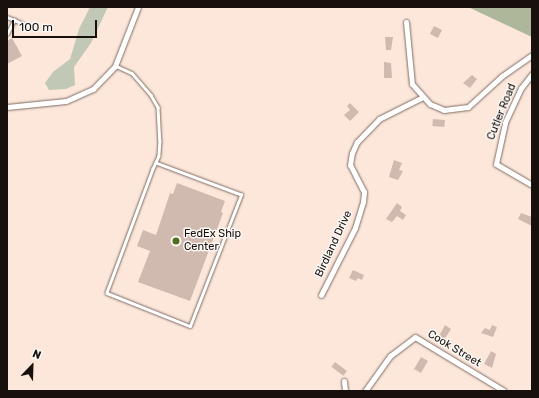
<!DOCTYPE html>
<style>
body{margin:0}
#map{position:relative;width:539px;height:398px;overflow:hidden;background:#fde7db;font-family:Rubik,sans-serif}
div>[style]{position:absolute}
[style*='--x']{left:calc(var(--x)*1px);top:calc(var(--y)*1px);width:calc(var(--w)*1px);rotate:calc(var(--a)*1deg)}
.green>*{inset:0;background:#c2c8b6}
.forest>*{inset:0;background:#aeb79a}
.building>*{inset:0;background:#d0b9af;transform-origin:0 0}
.roads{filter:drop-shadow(0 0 1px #7f6c62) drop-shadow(0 0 1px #7f6c62)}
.lane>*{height:2.5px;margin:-1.25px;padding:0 1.25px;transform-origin:1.25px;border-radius:1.25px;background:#fff}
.street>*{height:5px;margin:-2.5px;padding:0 2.5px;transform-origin:2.5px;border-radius:2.5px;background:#fff}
.dots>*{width:11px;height:11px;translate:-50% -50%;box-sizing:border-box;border:2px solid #fcf8f5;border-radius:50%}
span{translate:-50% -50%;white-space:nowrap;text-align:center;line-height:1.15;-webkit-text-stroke:3px #fcf8f5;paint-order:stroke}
.street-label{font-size:11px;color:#17100c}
.poi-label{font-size:11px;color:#17100c}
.left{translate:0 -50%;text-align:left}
.frame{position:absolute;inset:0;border:8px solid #17100c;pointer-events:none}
.north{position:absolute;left:12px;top:346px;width:40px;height:40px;-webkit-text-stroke:3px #fcf8f5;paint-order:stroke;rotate:23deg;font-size:11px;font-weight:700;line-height:16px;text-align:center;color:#17100c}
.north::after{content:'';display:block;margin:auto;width:14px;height:18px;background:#17100c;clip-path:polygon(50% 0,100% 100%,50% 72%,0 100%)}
.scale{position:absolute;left:12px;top:20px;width:85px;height:18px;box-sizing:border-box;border:2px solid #17100c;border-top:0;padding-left:5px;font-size:12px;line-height:14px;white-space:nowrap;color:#17100c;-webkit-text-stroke:3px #fcf8f5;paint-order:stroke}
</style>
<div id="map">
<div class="green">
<div style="clip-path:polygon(90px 7px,108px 7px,91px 43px,74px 67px,75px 85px,66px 89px,49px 90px,45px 83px,53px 72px,70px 59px,79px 29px)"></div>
</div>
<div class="forest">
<div style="clip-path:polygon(468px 7px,532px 7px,532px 37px)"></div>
</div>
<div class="building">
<div style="left:434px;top:26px;width:9px;height:9px;rotate:27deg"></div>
<div style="clip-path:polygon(385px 37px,393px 37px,391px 50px,386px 50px)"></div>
<div style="clip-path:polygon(12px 38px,22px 56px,7px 64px,7px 41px)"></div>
<div style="clip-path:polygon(384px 62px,391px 63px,392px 78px,384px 78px)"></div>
<div style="clip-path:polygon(472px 75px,477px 79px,470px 88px,463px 83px)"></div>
<div style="clip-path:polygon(350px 103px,359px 112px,350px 121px,344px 115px,350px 110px,347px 106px)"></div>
<div style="left:433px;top:119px;width:12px;height:7px;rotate:5deg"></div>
<div style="clip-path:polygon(394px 160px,402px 163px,399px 170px,403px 171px,398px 180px,389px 177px)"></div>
<div style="clip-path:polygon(177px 183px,225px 201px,221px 212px,223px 213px,190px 301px,138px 282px,150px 251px,137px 246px,143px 230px,156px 235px,170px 193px,173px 194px)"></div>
<div style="clip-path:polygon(397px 203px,402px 207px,400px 211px,406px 215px,403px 220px,397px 216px,392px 222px,386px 219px)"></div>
<div style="clip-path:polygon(521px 213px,532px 217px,532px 226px,518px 219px)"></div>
<div style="clip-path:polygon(353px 270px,364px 275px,362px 280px,358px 278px,356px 281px,349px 278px)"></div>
<div style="clip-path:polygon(445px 325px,451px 329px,444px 340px,439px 336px)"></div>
<div style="clip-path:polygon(492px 325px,497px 327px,493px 337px,481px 333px,485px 328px,490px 330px)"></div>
<div style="clip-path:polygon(491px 351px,496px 354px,492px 368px,484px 364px)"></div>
<div style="left:421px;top:357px;width:8px;height:14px;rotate:30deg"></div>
<div style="left:335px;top:362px;width:15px;height:6px;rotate:37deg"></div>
</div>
<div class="roads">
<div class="lane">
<div style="--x:7;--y:17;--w:26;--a:23"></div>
<div style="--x:7;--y:34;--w:16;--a:-63"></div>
<div style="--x:116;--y:66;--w:17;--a:24"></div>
<div style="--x:132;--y:73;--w:29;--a:49"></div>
<div style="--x:151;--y:95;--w:14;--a:60"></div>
<div style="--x:158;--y:107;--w:33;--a:87"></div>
<div style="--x:160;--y:140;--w:16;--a:94"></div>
<div style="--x:159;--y:156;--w:14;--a:115"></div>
<div style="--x:153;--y:169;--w:132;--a:110.4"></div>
<div style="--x:107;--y:293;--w:89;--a:21.7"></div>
<div style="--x:190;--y:326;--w:141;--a:-68.7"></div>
<div style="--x:241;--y:195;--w:91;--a:-159.4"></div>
</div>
<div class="street">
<div style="--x:406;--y:22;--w:62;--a:84.5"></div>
<div style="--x:412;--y:84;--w:27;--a:48"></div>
<div style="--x:430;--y:104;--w:15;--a:23"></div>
<div style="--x:444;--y:110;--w:24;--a:-7"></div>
<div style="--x:468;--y:107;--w:46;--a:-42.4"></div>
<div style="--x:502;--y:76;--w:37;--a:-35"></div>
<div style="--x:532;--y:74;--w:18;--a:128"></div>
<div style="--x:521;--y:88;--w:38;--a:115"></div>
<div style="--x:505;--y:123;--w:42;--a:102.4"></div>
<div style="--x:496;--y:164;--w:42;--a:30.3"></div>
<div style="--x:7;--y:107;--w:59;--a:-5.8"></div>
<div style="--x:66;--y:101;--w:30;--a:-24"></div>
<div style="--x:93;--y:89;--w:32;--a:-46"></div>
<div style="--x:115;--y:66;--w:63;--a:-68.7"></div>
<div style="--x:321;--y:295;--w:75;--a:-63.1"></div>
<div style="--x:355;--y:228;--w:27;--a:-73"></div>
<div style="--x:363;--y:202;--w:10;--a:-84"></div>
<div style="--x:364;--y:192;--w:30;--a:-117"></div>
<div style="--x:350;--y:165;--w:12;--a:-81"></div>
<div style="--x:352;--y:153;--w:12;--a:-66"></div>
<div style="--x:357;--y:142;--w:32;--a:-46"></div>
<div style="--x:379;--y:119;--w:49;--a:-26.6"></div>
<div style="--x:344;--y:381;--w:10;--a:84"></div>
<div style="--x:365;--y:391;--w:43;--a:-54.5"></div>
<div style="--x:390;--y:356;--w:31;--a:-37"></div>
<div style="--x:415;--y:337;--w:104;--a:31.2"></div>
</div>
</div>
<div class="dots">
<div style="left:176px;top:241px;background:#536d1e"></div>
</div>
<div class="street-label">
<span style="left:502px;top:112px;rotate:-68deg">Cutler Road</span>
<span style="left:334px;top:244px;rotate:-65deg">Birdland Drive</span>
<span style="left:454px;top:349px;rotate:31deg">Cook Street</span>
</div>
<div class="poi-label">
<span class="left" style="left:184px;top:241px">FedEx Ship<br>Center</span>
</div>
<div class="frame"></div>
<div class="north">N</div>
<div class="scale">100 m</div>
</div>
